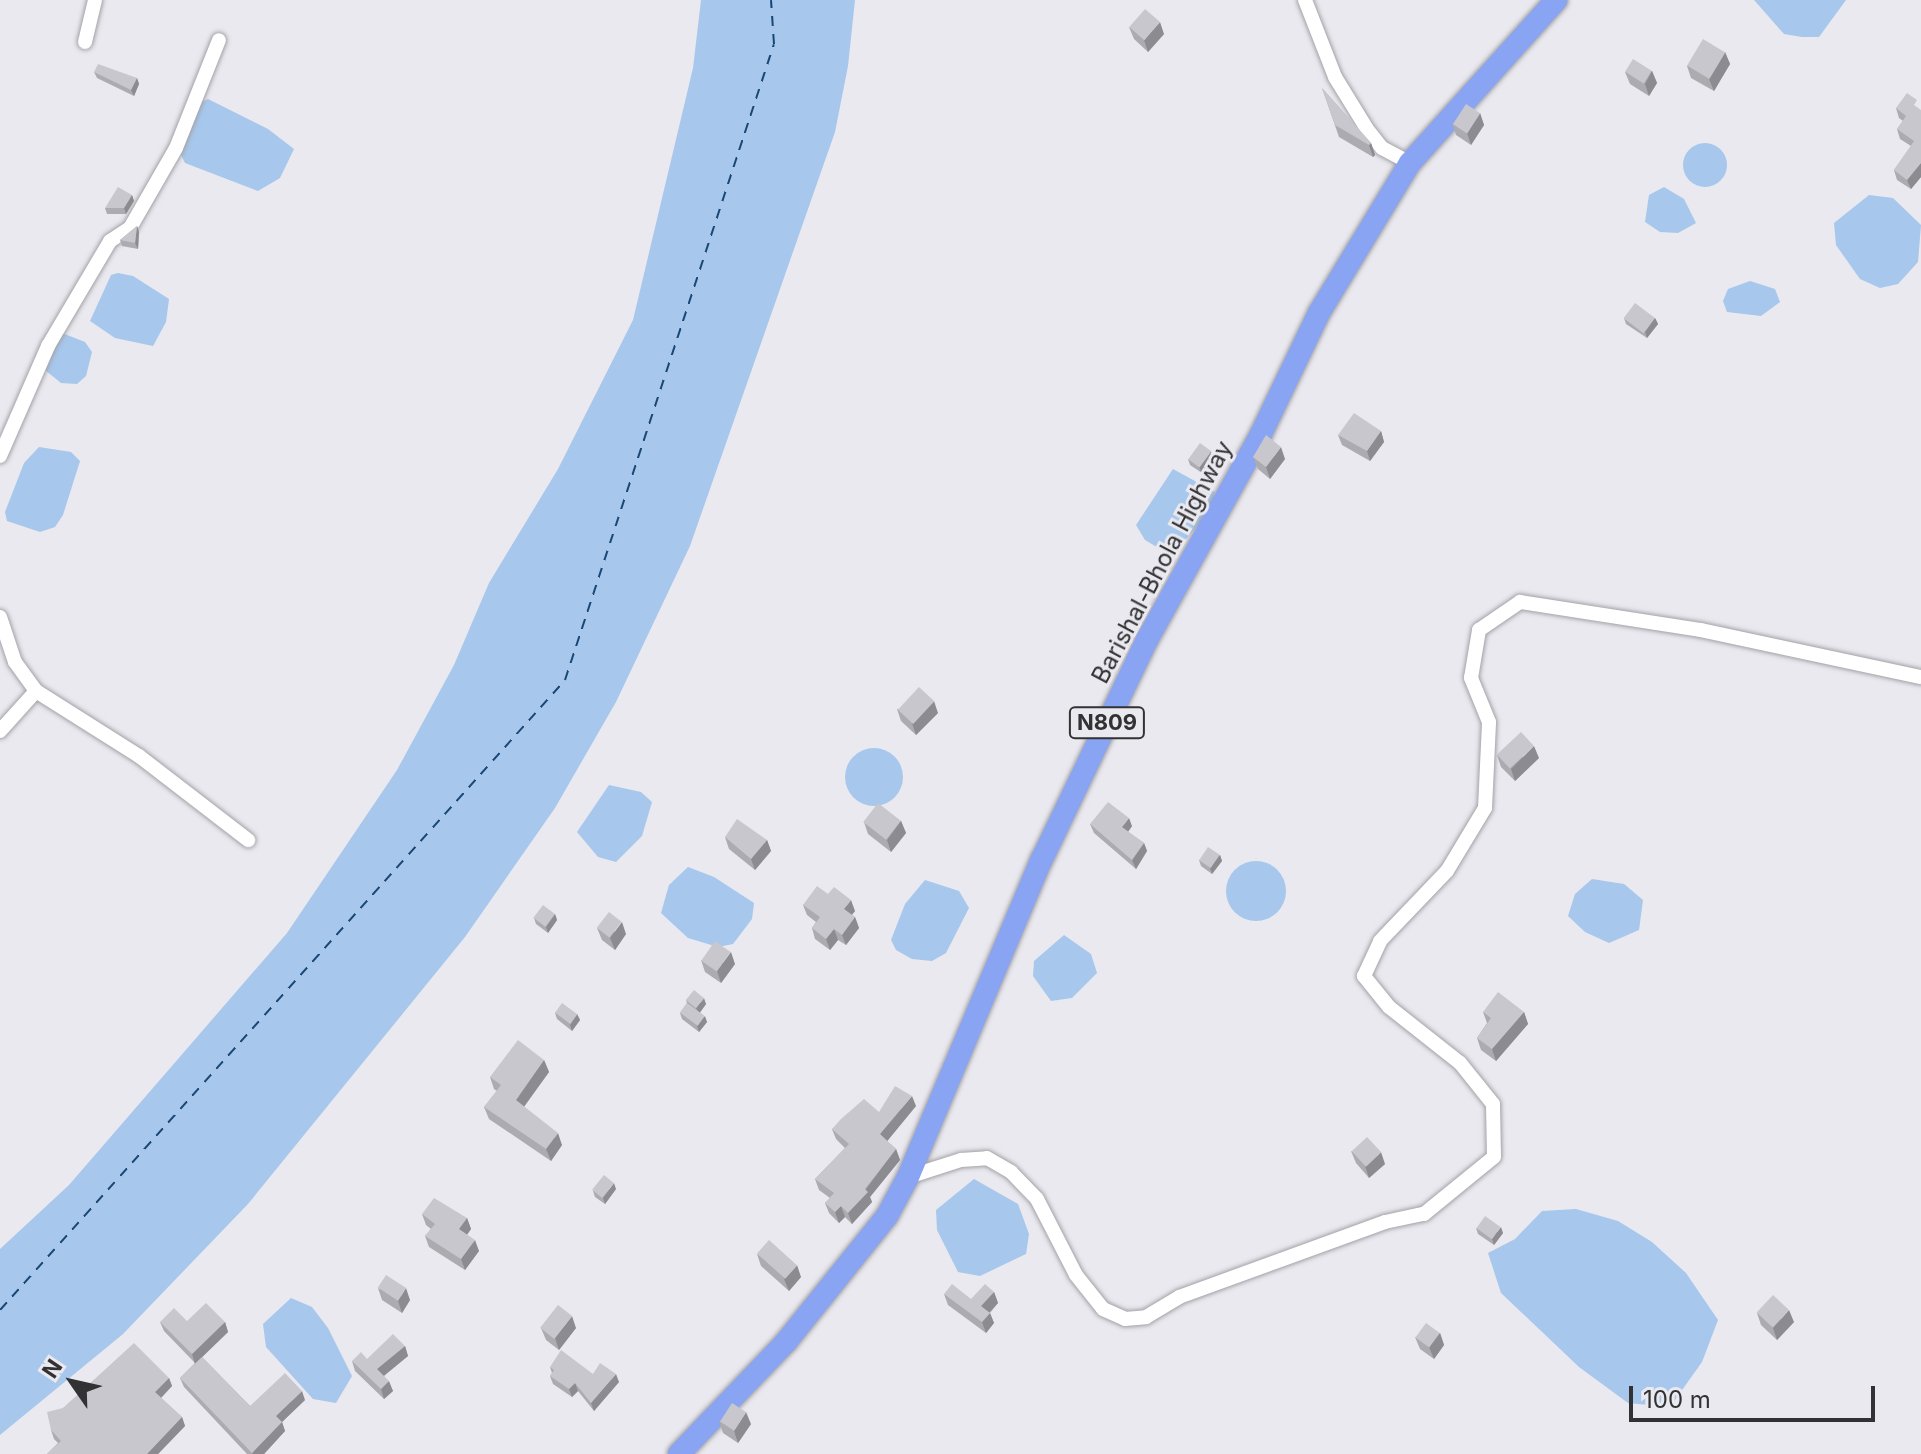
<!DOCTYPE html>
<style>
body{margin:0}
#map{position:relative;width:1921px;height:1454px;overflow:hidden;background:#e9e9ef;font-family:Inter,sans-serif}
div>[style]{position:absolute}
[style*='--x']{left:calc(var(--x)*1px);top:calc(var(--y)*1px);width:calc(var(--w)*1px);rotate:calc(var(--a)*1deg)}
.water>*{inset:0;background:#a7c7ec}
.round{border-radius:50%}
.ferry>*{height:2px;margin-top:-1px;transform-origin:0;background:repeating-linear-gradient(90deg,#194775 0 10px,transparent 0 18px)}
.roads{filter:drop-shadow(0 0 2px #a2a2a7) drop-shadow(0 0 2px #a2a2a7)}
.minor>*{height:14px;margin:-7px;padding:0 7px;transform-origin:7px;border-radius:7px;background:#fff}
.trunk>*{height:22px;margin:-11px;padding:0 11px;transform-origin:11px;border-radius:11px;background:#88a4f2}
.wall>*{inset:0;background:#acabb0}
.shaded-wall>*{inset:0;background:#8c8b90}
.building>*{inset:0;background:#c8c7cd;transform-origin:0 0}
span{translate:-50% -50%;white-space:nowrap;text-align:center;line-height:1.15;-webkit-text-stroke:6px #e9e9ef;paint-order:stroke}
.shield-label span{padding:2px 6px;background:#e9e9ef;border:2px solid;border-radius:6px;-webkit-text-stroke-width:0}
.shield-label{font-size:22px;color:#323234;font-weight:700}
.street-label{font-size:24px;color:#323234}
.north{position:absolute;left:32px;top:1342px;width:80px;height:80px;-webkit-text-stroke:6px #e9e9ef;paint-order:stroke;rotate:304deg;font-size:22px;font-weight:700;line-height:32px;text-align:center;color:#323234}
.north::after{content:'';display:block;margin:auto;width:28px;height:36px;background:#323234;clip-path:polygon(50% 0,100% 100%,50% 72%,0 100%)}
.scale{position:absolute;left:1629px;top:1386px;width:246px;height:36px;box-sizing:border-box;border:4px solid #323234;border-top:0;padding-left:10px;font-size:24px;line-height:28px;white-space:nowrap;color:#323234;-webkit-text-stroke:6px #e9e9ef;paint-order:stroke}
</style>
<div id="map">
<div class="water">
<div style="clip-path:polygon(701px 0,855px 0,848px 66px,835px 132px,690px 546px,616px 702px,555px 808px,465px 937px,248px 1204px,123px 1334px,0 1435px,0 1249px,69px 1185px,287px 933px,397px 770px,454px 665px,489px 583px,558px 469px,633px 320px,693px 68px)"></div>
<div style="clip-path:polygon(1754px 0,1846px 0,1819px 37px,1802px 37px,1784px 34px)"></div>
<div style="clip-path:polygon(208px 99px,268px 129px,294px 149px,280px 178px,258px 191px,185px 163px,178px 149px,195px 105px)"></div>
<div class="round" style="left:1683px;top:143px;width:44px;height:44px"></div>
<div style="clip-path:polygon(1664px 187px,1684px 199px,1696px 223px,1678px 233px,1660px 232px,1645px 222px,1649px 195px)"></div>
<div style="clip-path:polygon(1869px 195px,1893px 198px,1921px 225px,1918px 262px,1898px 284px,1880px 288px,1860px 279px,1836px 245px,1834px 223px)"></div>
<div style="clip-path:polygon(118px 273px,133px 276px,169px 299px,166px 322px,153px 346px,115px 338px,90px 321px,111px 275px)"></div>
<div style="clip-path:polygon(1750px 281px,1775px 289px,1780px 302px,1761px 316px,1727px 312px,1723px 301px,1728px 289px)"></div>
<div style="clip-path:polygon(62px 333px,85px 342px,92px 352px,86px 376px,77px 384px,61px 383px,45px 370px)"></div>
<div style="clip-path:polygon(39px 447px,71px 452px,80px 461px,63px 515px,55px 527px,40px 532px,7px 521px,5px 512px,24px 463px)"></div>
<div style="clip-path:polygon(1173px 469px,1215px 492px,1209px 512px,1172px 556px,1145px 540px,1136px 525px)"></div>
<div class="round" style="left:845px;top:748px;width:58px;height:58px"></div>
<div style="clip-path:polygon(609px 785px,641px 792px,652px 802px,642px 836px,616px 862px,598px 857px,577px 832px)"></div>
<div class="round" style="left:1226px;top:861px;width:60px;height:60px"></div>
<div style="clip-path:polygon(688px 867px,714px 877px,754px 903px,752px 919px,733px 944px,718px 947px,688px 938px,661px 913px,669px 885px)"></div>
<div style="clip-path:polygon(1592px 879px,1624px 884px,1643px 900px,1639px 930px,1609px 943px,1585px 932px,1568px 916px,1575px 894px)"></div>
<div style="clip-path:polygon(925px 880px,959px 891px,969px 908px,946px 953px,932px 961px,912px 959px,896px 950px,891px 940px,905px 904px)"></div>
<div style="clip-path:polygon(1064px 935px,1091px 954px,1097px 973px,1072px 998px,1051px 1001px,1033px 976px,1034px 961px)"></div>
<div style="clip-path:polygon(974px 1179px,1018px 1204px,1029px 1234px,1026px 1254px,980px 1276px,958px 1272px,937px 1230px,936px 1210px)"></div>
<div style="clip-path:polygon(1576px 1209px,1618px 1221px,1652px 1242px,1686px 1273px,1718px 1320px,1702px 1362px,1670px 1407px,1628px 1403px,1579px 1367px,1501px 1293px,1488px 1253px,1515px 1239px,1542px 1211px)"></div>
<div style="clip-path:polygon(291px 1298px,312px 1307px,328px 1328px,352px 1376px,336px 1403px,313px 1399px,266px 1347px,263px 1324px)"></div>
</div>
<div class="ferry">
<div style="--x:0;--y:1310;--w:846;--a:-48.11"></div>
<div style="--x:565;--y:680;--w:669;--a:-71.81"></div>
<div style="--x:774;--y:44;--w:44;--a:-93.9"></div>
</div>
<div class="roads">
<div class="minor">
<div style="--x:1305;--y:0;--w:83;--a:68.7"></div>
<div style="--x:1335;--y:77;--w:61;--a:58.4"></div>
<div style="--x:1367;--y:129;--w:24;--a:52"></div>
<div style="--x:1382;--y:148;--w:32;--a:28"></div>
<div style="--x:85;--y:42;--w:43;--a:-76.6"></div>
<div style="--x:0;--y:456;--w:120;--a:-66.4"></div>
<div style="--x:48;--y:346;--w:122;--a:-59.4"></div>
<div style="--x:110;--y:241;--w:24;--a:-33"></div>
<div style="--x:130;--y:228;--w:92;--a:-60.1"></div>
<div style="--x:176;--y:148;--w:116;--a:-68.3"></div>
<div style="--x:0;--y:617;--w:47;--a:71.6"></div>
<div style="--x:15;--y:662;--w:36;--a:54"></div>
<div style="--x:0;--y:731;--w:54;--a:-48"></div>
<div style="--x:36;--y:691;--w:122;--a:32.3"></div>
<div style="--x:139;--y:756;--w:138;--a:37.6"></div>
<div style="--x:908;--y:1177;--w:56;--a:-17.8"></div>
<div style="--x:961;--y:1160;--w:26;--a:-4"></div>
<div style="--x:987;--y:1158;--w:28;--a:30"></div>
<div style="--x:1011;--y:1172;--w:37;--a:46"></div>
<div style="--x:1037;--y:1199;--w:85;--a:62.8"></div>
<div style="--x:1076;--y:1275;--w:43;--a:51.5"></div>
<div style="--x:1103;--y:1309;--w:24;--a:24"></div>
<div style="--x:1125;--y:1319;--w:21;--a:-5"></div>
<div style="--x:1146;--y:1317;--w:39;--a:-31"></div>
<div style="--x:1179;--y:1297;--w:219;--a:-20"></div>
<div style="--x:1385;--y:1222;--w:40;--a:-12"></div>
<div style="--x:1424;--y:1214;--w:90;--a:-39.2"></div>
<div style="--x:1494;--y:1157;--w:53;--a:-91.1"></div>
<div style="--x:1493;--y:1104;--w:53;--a:-128.8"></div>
<div style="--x:1460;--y:1063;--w:90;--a:-141.7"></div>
<div style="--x:1389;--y:1007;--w:40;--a:-129"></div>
<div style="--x:1364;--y:976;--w:38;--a:-65"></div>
<div style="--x:1380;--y:941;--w:97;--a:-46.3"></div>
<div style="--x:1447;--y:871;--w:74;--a:-58.9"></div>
<div style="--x:1485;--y:808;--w:86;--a:-87.3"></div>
<div style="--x:1489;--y:722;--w:48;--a:-112.2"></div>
<div style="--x:1471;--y:678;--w:49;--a:-80.5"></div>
<div style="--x:1479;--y:630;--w:50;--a:-34.3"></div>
<div style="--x:1520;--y:602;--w:183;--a:8.8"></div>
<div style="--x:1701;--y:630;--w:225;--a:12.1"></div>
</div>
<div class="trunk">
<div style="--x:679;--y:1454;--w:155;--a:-46.3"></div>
<div style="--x:786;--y:1342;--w:161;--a:-51.3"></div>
<div style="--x:887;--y:1216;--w:44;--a:-61.7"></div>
<div style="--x:908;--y:1177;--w:345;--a:-67.2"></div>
<div style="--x:1042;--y:859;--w:243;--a:-64.4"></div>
<div style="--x:1147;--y:640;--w:235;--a:-61"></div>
<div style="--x:1261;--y:434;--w:134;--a:-64.4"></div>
<div style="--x:1319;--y:313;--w:175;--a:-58.8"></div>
<div style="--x:1410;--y:163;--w:219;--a:-48.1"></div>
</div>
</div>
<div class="wall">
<div style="clip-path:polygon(1129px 27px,1164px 34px,1148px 52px,1134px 39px)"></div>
<div style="clip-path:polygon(1725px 52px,1730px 64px,1714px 91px,1691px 78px,1687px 66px)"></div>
<div style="clip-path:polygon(1652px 71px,1657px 83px,1649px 96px,1630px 84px,1625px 72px)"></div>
<div style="clip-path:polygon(94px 72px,137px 78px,139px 84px,134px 96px,97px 78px)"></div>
<div style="clip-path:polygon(1322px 88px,1371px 143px,1375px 155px,1373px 157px,1339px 137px)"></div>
<div style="clip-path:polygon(1896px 108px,1921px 110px,1921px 177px,1911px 189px,1897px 180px,1894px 170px,1911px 146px,1900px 139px,1897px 129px,1903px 121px,1899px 118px)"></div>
<div style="clip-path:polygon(1480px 113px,1484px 125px,1471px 145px,1456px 135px,1452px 123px)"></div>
<div style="clip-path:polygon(132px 195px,134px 201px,126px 214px,107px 214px,105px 208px)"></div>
<div style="clip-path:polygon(137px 226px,139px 232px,138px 249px,122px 246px,120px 240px)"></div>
<div style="clip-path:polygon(1624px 318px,1655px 318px,1658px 324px,1647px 338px,1626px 324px)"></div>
<div style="clip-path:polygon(1381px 431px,1384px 442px,1370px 461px,1342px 445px,1338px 435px)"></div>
<div style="clip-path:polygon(1253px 457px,1285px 459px,1270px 479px,1258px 469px)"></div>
<div style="clip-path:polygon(1213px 458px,1202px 473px,1190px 465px,1188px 459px)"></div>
<div style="clip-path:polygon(897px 709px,938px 713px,916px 735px,901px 721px)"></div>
<div style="clip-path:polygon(1497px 755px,1539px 758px,1515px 781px,1501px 767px)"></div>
<div style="clip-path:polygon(901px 821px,906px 833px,891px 852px,868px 834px,864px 822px)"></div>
<div style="clip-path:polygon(1090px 824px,1132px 826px,1128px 832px,1144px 843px,1147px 851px,1136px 869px,1094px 833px)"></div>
<div style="clip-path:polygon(725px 837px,767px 840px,771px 851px,755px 870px,729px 849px)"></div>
<div style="clip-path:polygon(1220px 855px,1222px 861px,1212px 874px,1201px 866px,1199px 860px)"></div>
<div style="clip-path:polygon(828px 894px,855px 911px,852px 915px,855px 917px,859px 928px,846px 945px,838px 940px,830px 950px,815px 939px,812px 928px,816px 922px,807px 915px,803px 905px)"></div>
<div style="clip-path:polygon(555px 914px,557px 920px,548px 933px,536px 924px,534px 918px)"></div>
<div style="clip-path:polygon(597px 928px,626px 934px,615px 950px,602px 940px)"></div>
<div style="clip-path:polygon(701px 960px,735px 964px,721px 983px,705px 972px)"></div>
<div style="clip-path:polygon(686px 1000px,706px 1004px,700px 1012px,707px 1022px,699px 1032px,682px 1019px,680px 1013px,687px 1003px)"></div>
<div style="clip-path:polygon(1483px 1012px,1524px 1012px,1528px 1024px,1496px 1061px,1481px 1050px,1477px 1038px,1487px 1023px)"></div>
<div style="clip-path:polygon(555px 1013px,577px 1014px,580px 1020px,572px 1031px,557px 1019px)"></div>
<div style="clip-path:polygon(544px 1060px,549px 1072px,524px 1107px,562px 1145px,551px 1161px,489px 1119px,484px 1107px,497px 1091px,494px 1089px,490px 1077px)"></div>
<div style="clip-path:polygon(916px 1106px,887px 1141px,896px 1149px,900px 1160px,870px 1197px,872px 1202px,852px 1224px,845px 1217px,839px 1223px,829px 1213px,825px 1203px,830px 1198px,819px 1190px,815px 1179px,845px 1148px,836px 1139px,832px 1129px,879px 1112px)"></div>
<div style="clip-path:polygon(1351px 1151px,1385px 1164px,1369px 1178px,1356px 1163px)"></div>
<div style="clip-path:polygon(616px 1189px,605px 1204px,595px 1197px,593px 1191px)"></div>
<div style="clip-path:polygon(422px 1214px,467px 1218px,471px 1229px,467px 1235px,479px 1251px,465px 1270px,429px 1247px,425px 1236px,431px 1229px,426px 1225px)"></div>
<div style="clip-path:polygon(1476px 1228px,1503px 1233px,1494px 1245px,1478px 1234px)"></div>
<div style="clip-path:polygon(757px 1254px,801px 1277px,789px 1291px,761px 1266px)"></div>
<div style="clip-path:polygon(378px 1288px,410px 1300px,402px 1313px,382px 1300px)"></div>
<div style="clip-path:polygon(994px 1292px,998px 1303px,990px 1313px,994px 1323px,986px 1333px,948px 1305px,944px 1294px,971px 1299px)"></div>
<div style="clip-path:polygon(1757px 1313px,1794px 1322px,1777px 1340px,1761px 1325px)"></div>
<div style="clip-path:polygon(160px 1322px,225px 1322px,228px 1332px,202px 1357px,250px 1406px,305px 1400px,282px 1422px,285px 1431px,264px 1454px,247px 1454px,184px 1387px,180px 1378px,195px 1363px,164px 1331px)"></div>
<div style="clip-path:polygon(541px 1328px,576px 1328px,559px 1350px,546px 1340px)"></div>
<div style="clip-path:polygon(1440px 1333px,1444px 1345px,1434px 1359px,1420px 1349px,1415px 1337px)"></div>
<div style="clip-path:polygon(405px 1346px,408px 1356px,384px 1376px,393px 1391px,384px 1399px,355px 1371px,352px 1361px,367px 1359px)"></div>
<div style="clip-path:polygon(550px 1367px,593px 1374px,619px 1382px,594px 1411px,578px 1391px,572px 1397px,553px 1384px,550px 1376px,552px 1373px)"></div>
<div style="clip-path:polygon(169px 1378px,172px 1386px,161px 1398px,182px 1417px,185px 1426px,158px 1454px,47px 1454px,58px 1443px,54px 1439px,51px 1430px,63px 1408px)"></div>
<div style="clip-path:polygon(719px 1421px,751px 1424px,738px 1443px,723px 1433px)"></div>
</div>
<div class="shaded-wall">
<div style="clip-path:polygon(1160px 22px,1164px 34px,1148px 52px,1144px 40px)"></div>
<div style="clip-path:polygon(1725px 52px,1730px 64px,1714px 91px,1709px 79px)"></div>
<div style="clip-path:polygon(1652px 71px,1657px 83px,1649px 96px,1645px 84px)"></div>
<div style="clip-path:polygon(137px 78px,139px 84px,134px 96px,131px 90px)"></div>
<div style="clip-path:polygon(1480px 113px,1484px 125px,1471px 145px,1467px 133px)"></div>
<div style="clip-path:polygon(1371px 143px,1375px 155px,1373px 157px,1369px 145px)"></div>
<div style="clip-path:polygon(1921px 163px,1921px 177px,1911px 189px,1907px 180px)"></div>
<div style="clip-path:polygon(132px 195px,134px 201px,126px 214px,124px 208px)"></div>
<div style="clip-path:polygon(137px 226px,139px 232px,138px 249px,135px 243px)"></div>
<div style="clip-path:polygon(1655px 318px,1658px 324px,1647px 338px,1645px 332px)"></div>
<div style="clip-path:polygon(1381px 431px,1384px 442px,1370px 461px,1367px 451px)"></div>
<div style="clip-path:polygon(1281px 447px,1285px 459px,1270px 479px,1266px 467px)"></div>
<div style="clip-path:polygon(1211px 451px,1213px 458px,1202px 473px,1199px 467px)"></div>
<div style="clip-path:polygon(934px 701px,938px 713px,916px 735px,912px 723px)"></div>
<div style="clip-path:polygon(1534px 746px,1539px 758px,1515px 781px,1511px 769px)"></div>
<div style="clip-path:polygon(1129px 818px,1132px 826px,1125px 836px,1122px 827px)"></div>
<div style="clip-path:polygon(901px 821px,906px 833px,891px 852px,887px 840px)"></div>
<div style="clip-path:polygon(767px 840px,771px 851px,755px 870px,751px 859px)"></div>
<div style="clip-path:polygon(1144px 843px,1147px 851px,1136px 869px,1132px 860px)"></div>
<div style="clip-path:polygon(1220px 855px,1222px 861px,1212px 874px,1210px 868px)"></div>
<div style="clip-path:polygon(851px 900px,855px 911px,848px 919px,844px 909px)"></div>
<div style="clip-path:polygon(555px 914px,557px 920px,548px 933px,546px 927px)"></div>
<div style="clip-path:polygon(855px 917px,859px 928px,846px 945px,842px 935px)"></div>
<div style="clip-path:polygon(622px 922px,626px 934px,615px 950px,610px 938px)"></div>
<div style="clip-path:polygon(834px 929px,838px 940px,830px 950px,826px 939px)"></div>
<div style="clip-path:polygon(731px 952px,735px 964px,721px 983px,717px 971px)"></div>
<div style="clip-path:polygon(704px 998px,706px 1004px,699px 1014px,696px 1008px)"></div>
<div style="clip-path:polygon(1524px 1012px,1528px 1024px,1496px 1061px,1492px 1049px)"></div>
<div style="clip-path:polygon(577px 1014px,580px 1020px,572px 1031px,570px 1025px)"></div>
<div style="clip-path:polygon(705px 1016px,707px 1022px,699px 1032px,697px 1026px)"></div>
<div style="clip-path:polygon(544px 1060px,549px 1072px,520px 1112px,516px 1100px)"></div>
<div style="clip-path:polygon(912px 1096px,916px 1106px,884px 1145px,880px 1134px)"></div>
<div style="clip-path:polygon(558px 1133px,562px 1145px,551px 1161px,546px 1149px)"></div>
<div style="clip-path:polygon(896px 1149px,900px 1160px,870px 1197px,872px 1202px,852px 1224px,848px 1213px)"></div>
<div style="clip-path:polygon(1381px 1152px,1385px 1164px,1369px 1178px,1365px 1166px)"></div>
<div style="clip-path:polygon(614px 1183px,616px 1189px,605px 1204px,603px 1198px)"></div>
<div style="clip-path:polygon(841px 1206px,845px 1217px,839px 1223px,835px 1212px)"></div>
<div style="clip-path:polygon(467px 1218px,471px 1229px,463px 1240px,459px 1229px)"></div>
<div style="clip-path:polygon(1501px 1227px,1503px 1233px,1494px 1245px,1492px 1239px)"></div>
<div style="clip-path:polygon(475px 1240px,479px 1251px,465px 1270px,461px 1259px)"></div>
<div style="clip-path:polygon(797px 1265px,801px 1277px,789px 1291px,784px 1279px)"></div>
<div style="clip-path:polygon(406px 1288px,410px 1300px,402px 1313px,398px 1301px)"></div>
<div style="clip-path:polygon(994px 1292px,998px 1303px,985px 1317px,981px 1306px)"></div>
<div style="clip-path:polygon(1789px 1310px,1794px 1322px,1777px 1340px,1773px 1328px)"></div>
<div style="clip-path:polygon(990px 1313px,994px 1323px,986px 1333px,982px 1322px)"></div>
<div style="clip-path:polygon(572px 1316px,576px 1328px,559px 1350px,555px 1338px)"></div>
<div style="clip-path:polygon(225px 1322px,228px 1332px,195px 1364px,192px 1354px)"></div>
<div style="clip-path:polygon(1440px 1333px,1444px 1345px,1434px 1359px,1429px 1347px)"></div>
<div style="clip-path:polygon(405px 1346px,408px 1356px,381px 1378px,377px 1369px)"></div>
<div style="clip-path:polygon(616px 1374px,619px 1382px,594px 1411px,591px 1403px)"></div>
<div style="clip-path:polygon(169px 1378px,172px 1386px,158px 1401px,155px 1392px)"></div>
<div style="clip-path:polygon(389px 1381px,393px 1391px,384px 1399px,381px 1389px)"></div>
<div style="clip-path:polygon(575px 1383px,578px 1391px,572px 1397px,569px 1389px)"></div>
<div style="clip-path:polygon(302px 1391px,305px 1400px,282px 1422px,285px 1431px,264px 1454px,252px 1454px,276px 1416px)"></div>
<div style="clip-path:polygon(746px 1412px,751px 1424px,738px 1443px,734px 1431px)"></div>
<div style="clip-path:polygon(182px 1417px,185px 1426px,158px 1454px,147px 1454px)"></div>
</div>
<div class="building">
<div style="left:1145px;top:9px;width:20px;height:24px;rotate:41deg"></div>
<div style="left:1703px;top:39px;width:26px;height:31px;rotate:31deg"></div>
<div style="left:1633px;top:59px;width:22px;height:15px;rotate:32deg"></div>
<div style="clip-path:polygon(98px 64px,137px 78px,131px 90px,94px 72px)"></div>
<div style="clip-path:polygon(1322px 88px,1371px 143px,1369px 145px,1335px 125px)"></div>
<div style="clip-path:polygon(1907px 93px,1917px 100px,1914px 105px,1921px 110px,1921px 163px,1907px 180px,1894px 170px,1914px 141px,1897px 129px,1906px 116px,1896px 108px)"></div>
<div style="left:1466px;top:104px;width:17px;height:24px;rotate:33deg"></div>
<div style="clip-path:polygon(118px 187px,132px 195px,124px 208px,105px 208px)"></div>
<div style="clip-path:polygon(137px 226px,135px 243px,120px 240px)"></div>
<div style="left:1635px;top:303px;width:25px;height:19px;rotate:37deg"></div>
<div style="clip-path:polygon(1354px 413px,1381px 431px,1367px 451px,1338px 435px)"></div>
<div style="clip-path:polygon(1266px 435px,1281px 447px,1266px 467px,1253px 457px)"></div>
<div style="left:1200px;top:443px;width:14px;height:20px;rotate:36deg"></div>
<div style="left:919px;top:687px;width:21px;height:31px;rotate:43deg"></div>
<div style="left:1521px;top:732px;width:19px;height:33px;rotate:47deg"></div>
<div style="clip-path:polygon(1108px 802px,1129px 818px,1122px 827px,1144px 843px,1132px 860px,1090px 824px)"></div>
<div style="left:878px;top:803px;width:29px;height:24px;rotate:38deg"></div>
<div style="clip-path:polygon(737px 819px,767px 840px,751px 859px,725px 837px)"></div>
<div style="left:1208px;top:847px;width:14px;height:16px;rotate:34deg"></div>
<div style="clip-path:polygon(817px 886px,828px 894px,834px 887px,851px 900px,844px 909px,855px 917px,842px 935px,834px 929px,826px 939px,812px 928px,820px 917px,803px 905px)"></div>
<div style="left:543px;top:905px;width:15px;height:16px;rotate:37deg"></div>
<div style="left:609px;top:912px;width:16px;height:20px;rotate:38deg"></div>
<div style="left:715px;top:941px;width:19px;height:24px;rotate:35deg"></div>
<div style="left:694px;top:990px;width:13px;height:13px;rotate:39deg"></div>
<div style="clip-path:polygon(1498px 992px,1524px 1012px,1492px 1049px,1477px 1038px,1491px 1018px,1483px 1012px)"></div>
<div style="left:562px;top:1003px;width:19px;height:12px;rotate:36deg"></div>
<div style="left:687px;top:1003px;width:22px;height:12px;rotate:36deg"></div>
<div style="clip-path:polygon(518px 1040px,544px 1060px,516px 1100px,558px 1133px,546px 1149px,484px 1107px,501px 1085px,490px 1077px)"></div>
<div style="clip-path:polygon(895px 1086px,912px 1096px,880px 1134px,896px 1149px,865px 1189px,868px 1192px,848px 1213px,841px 1206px,835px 1212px,825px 1203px,834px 1193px,815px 1179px,849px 1144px,832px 1129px,841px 1119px,864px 1099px,879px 1112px)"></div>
<div style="left:1367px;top:1137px;width:21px;height:21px;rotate:47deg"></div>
<div style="left:604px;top:1175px;width:13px;height:19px;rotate:39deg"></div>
<div style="clip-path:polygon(434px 1198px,467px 1218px,459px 1229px,475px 1240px,461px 1259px,425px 1236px,435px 1224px,422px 1214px)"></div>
<div style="left:1485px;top:1216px;width:19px;height:15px;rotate:35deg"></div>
<div style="left:769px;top:1240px;width:38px;height:18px;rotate:42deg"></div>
<div style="left:386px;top:1275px;width:24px;height:15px;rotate:33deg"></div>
<div style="clip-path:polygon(952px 1284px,971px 1299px,985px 1284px,994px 1292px,981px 1306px,990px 1313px,982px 1322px,944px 1294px)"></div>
<div style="left:1773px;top:1295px;width:22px;height:24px;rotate:43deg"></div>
<div style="clip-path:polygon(206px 1303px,225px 1322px,192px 1354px,160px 1322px,174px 1308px,187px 1321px)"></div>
<div style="left:558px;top:1305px;width:18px;height:29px;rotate:38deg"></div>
<div style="left:1426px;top:1323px;width:17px;height:18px;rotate:36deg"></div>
<div style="clip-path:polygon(393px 1334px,405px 1346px,377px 1369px,389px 1381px,381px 1389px,352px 1361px,361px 1352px,367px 1359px)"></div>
<div style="clip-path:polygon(134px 1343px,169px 1378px,155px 1392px,182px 1417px,147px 1454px,47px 1454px,61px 1441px,51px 1430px,47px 1412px,63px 1408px)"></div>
<div style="clip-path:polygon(561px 1350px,593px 1374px,600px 1363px,616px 1374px,591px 1403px,575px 1383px,569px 1389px,550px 1376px,554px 1370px,550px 1367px)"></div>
<div style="clip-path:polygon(202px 1357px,250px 1406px,285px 1373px,302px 1391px,276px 1416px,282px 1422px,252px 1453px,180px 1378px)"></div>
<div style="left:732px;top:1403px;width:17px;height:22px;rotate:33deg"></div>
</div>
<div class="shield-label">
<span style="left:1107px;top:723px">N809</span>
</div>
<div class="street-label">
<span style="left:1162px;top:562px;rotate:-62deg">Barishal-Bhola Highway</span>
</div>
<div class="north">N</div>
<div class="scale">100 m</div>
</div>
